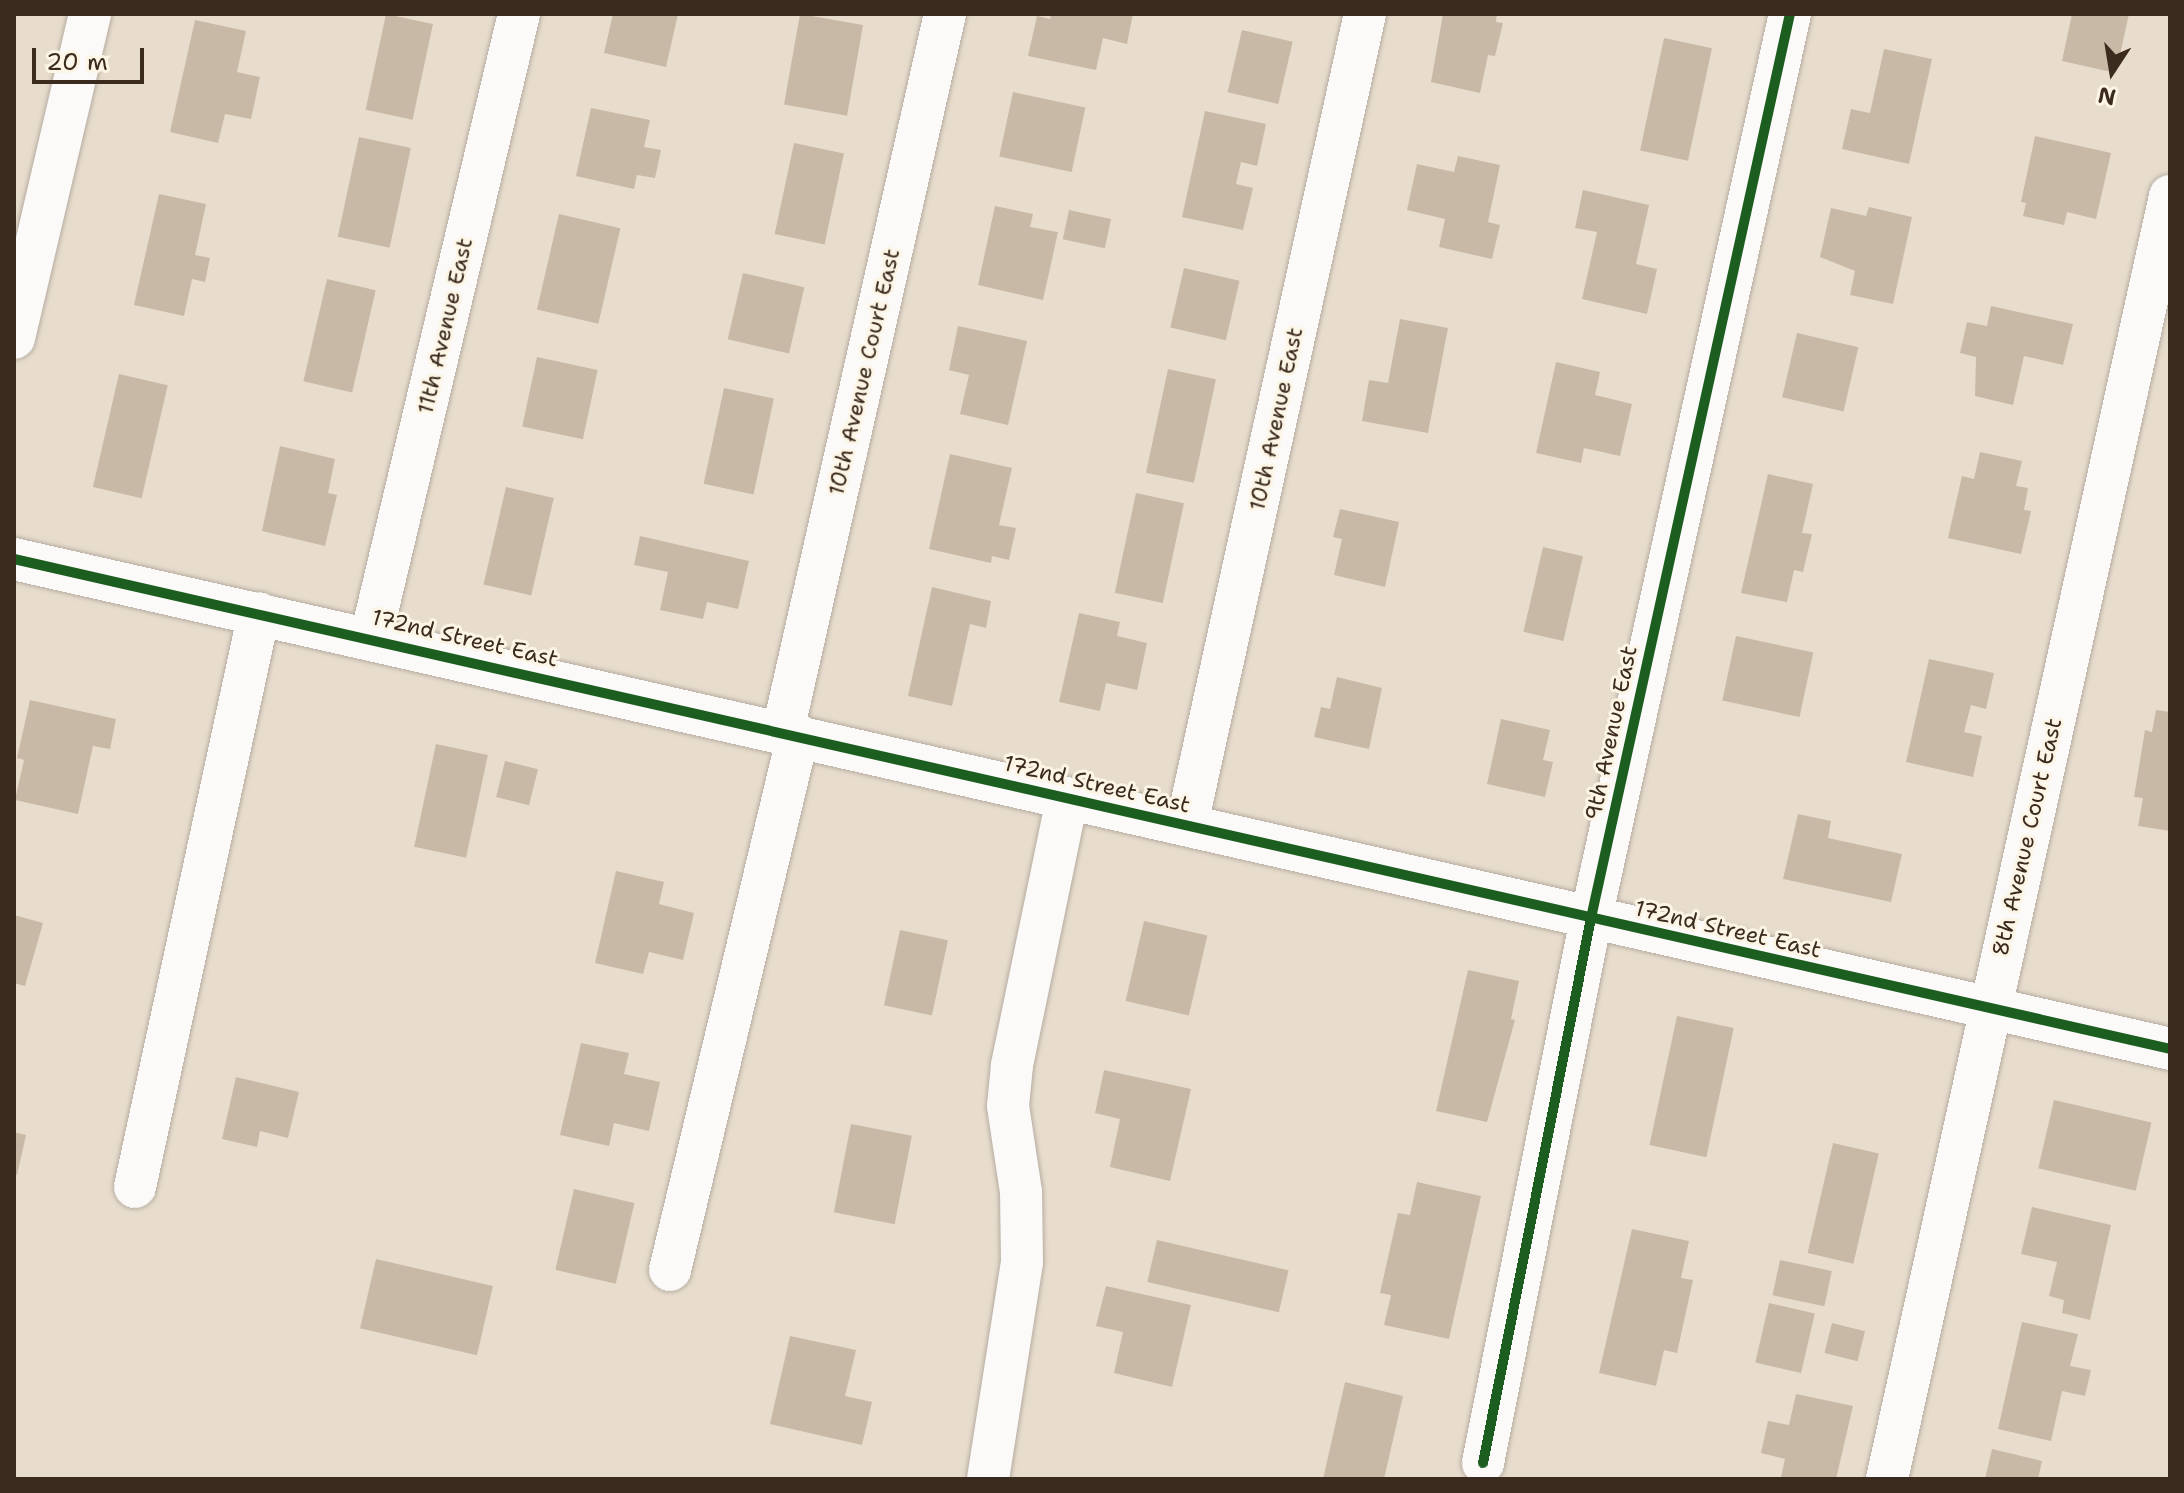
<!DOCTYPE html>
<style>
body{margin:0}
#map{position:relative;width:2184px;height:1493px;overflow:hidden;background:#e8ddcd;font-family:"Shantell Sans",sans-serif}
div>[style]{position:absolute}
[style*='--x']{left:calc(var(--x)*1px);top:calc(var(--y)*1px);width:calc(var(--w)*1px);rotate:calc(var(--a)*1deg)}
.building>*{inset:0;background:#c7b9a6;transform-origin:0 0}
.roads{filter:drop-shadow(0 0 2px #b5aca1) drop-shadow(0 0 2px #b5aca1)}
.minor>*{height:42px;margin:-21px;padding:0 21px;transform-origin:21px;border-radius:21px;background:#fcfaf8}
.cycleway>*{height:10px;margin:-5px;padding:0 5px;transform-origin:5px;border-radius:5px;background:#1b5e20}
span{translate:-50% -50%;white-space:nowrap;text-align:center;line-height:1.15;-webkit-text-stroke:6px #fcf5e5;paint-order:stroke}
.street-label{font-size:22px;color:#3b2a1e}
.frame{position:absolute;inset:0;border:16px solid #3b2a1e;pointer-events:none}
.north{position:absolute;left:2072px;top:32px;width:80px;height:80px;-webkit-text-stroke:6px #fcf5e5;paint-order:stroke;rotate:192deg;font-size:22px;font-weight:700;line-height:32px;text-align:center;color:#3b2a1e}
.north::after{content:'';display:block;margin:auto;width:28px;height:36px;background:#3b2a1e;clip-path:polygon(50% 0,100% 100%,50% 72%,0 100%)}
.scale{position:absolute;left:32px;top:48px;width:112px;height:36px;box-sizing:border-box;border:4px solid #3b2a1e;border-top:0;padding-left:10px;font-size:24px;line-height:28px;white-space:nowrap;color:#3b2a1e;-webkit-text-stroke:6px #fcf5e5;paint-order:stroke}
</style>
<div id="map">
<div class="building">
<div style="left:386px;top:14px;width:48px;height:98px;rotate:12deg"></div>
<div style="clip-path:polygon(613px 14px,678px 14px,666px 67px,604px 53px)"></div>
<div style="left:800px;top:14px;width:64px;height:92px;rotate:10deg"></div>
<div style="clip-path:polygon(1051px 14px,1133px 14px,1127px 44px,1103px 38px,1096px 70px,1028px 56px,1037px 16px,1050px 19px)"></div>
<div style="clip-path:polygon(1443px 14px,1497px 14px,1496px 22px,1503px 23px,1495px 56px,1488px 55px,1480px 93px,1431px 82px)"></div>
<div style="clip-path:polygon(2072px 14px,2129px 14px,2116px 73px,2062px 61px)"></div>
<div style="clip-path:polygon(195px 20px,246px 31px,237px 72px,260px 77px,251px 119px,225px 114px,218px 143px,170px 132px)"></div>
<div style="left:1242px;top:30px;width:52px;height:64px;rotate:13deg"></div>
<div style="left:1664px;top:38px;width:49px;height:115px;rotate:12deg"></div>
<div style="clip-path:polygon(1884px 49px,1932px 59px,1909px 164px,1842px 149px,1851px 109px,1870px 113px)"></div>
<div style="left:1013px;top:92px;width:74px;height:66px;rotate:12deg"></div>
<div style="clip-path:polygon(591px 108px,650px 120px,644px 147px,661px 150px,655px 178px,637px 175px,634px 189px,576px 176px)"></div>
<div style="clip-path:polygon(1205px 111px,1266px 124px,1257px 166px,1241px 162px,1236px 184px,1253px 188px,1243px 230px,1182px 217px)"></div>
<div style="clip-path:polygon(2035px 136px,2111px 153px,2096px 219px,2067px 212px,2064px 225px,2023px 216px,2026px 203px,2021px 202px)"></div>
<div style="left:359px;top:137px;width:53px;height:102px;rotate:12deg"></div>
<div style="left:794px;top:143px;width:51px;height:93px;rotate:12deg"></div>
<div style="clip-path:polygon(1458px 156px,1500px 165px,1488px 222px,1500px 225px,1492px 259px,1439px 247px,1445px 219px,1407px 210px,1417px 164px,1454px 172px)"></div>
<div style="clip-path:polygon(1583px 190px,1649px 205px,1636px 264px,1657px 269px,1647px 314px,1582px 299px,1597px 232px,1575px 228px)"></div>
<div style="clip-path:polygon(159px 194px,206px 204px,195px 255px,210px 258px,205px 282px,192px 279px,184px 316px,134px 305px)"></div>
<div style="clip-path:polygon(995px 206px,1033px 214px,1030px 227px,1058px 232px,1043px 300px,978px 285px)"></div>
<div style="clip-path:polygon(1869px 207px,1912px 217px,1893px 304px,1850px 295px,1855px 271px,1820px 257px,1831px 208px,1866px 216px)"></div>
<div style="left:1069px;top:210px;width:43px;height:30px;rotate:12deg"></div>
<div style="left:559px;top:214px;width:63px;height:98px;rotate:13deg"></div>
<div style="left:1184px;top:268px;width:57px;height:61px;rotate:13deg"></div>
<div style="left:743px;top:273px;width:63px;height:68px;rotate:13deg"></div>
<div style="left:327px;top:279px;width:50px;height:105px;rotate:13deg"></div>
<div style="clip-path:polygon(1991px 306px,2073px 324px,2063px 365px,2024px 356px,2013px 405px,1975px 396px,1976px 357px,1960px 353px,1967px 322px,1987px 326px)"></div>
<div style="clip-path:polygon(1400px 319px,1448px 328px,1428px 433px,1362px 421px,1369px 380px,1388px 383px)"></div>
<div style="clip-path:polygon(958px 326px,1027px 341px,1008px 425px,960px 414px,969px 375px,949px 370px)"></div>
<div style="left:1797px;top:333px;width:63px;height:66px;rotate:13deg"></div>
<div style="left:537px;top:357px;width:62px;height:71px;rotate:12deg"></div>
<div style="clip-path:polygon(1556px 362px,1600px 372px,1595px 395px,1632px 404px,1620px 456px,1584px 448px,1581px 463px,1536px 453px)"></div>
<div style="left:1168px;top:369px;width:49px;height:106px;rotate:12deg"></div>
<div style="left:119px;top:374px;width:50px;height:116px;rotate:13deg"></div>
<div style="left:724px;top:388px;width:51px;height:98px;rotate:12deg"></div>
<div style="clip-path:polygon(280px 446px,335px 459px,328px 493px,337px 495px,325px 546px,262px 531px)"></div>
<div style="clip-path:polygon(1980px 452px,2022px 461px,2016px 486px,2028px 488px,2024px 510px,2031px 511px,2021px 554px,1948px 538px,1962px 476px,1974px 479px)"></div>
<div style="clip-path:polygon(950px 454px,1012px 468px,999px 525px,1016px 528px,1009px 560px,992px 556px,991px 563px,929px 549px)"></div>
<div style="clip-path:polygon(1768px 474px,1813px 484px,1802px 533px,1812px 534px,1803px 572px,1794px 570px,1787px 602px,1741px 593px)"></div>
<div style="left:506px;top:487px;width:49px;height:100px;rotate:13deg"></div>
<div style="left:1136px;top:493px;width:49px;height:102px;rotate:12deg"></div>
<div style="clip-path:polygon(1340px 509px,1399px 522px,1385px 587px,1334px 575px,1342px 539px,1333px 537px)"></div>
<div style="clip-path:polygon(640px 536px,749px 561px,738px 609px,707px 602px,703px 619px,660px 610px,668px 572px,634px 565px)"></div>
<div style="left:1543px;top:547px;width:41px;height:87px;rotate:13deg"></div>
<div style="clip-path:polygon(932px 587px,991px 601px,986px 628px,970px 624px,952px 706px,908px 696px)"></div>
<div style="clip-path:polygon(1079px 613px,1120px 622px,1117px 636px,1147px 643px,1137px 690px,1106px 683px,1100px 711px,1059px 702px)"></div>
<div style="left:1736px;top:636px;width:79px;height:66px;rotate:12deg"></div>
<div style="clip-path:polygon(1929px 659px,1994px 673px,1986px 709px,1971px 705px,1964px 732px,1982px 736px,1973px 777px,1906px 762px)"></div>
<div style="clip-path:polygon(1337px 677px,1382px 688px,1369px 749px,1314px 737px,1321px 707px,1330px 709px)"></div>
<div style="clip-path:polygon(30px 700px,116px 719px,110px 749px,93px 746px,78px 814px,15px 800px,24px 760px,17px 758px)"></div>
<div style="clip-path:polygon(2156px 710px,2170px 712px,2170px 831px,2138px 826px,2143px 798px,2134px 797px,2145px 730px,2152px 732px)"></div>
<div style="clip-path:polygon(1501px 719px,1550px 730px,1543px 760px,1553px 762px,1545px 797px,1487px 784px)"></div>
<div style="left:436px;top:744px;width:53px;height:105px;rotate:12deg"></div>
<div style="left:505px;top:761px;width:34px;height:37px;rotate:14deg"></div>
<div style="clip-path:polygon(1798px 814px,1831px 821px,1828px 838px,1902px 854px,1891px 902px,1783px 879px)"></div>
<div style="clip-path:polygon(616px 871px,664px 882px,659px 904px,694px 913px,683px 960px,649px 952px,643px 974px,595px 963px)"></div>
<div style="clip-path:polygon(14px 915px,43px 923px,25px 986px,14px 983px)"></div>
<div style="left:1144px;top:921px;width:65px;height:82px;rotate:13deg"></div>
<div style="left:900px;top:930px;width:49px;height:77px;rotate:12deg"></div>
<div style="clip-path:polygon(1468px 970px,1519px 981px,1511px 1019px,1515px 1020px,1487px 1122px,1436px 1111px)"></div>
<div style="left:1677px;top:1016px;width:58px;height:132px;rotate:12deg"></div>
<div style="clip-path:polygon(581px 1043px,629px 1053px,624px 1074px,660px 1082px,649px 1131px,614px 1123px,609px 1146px,560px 1135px)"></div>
<div style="clip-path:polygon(1104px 1070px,1191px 1089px,1170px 1181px,1110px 1167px,1120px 1119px,1095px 1113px)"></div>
<div style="clip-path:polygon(236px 1077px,299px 1092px,288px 1138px,260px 1131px,257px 1147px,222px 1139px)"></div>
<div style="left:2054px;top:1100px;width:100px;height:70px;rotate:13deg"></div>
<div style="left:851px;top:1124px;width:62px;height:90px;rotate:11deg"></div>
<div style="clip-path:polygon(14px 1132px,26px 1135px,17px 1175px,14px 1174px)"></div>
<div style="left:1833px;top:1143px;width:47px;height:113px;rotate:13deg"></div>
<div style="clip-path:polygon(1417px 1182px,1481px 1196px,1449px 1339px,1384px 1325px,1391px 1295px,1380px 1293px,1398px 1213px,1410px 1215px)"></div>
<div style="left:574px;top:1189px;width:62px;height:83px;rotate:13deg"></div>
<div style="clip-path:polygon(2032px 1207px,2111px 1225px,2090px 1320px,2062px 1313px,2064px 1300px,2049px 1296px,2057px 1262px,2021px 1254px)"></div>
<div style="clip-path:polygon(1632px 1229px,1689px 1241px,1681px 1278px,1693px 1280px,1677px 1353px,1664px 1350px,1656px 1386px,1599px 1373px)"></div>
<div style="left:1157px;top:1240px;width:135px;height:43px;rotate:13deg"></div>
<div style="left:376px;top:1259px;width:120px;height:71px;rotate:13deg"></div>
<div style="left:1780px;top:1260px;width:53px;height:36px;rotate:12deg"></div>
<div style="clip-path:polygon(1106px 1286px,1191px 1305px,1172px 1387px,1114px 1373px,1123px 1332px,1096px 1326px)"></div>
<div style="left:1769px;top:1303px;width:47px;height:61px;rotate:13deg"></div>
<div style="clip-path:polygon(2022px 1322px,2078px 1334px,2070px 1366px,2091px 1370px,2085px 1396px,2062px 1391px,2051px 1441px,1998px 1429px)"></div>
<div style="left:1832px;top:1323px;width:34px;height:31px;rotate:14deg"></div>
<div style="clip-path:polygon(790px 1336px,856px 1350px,845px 1396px,872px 1402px,862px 1445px,770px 1424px)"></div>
<div style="clip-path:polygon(1345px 1382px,1403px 1396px,1384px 1479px,1323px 1479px)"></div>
<div style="clip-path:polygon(1796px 1394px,1853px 1406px,1836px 1479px,1781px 1477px,1785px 1459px,1761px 1453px,1768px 1421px,1789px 1425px)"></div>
<div style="clip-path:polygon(1992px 1449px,2042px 1461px,2038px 1479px,1985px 1479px)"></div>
</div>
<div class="roads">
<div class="minor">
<div style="--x:14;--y:338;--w:333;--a:-76.8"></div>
<div style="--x:14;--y:559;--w:2211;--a:12.8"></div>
<div style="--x:371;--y:637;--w:640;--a:-76.64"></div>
<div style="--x:783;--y:731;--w:735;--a:-77.27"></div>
<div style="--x:1187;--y:824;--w:829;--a:-77.61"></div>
<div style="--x:135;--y:1187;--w:587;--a:-77.81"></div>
<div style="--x:670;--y:1270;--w:550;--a:-76.54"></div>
<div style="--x:1483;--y:1463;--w:556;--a:-78.79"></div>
<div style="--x:1591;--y:918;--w:926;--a:-77.59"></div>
<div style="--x:988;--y:1479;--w:220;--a:-81.1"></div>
<div style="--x:1022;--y:1262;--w:70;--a:-90.8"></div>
<div style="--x:1021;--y:1192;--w:87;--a:-98.6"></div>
<div style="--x:1008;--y:1106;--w:41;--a:-84.4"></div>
<div style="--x:1012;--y:1065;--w:272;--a:-78.3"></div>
<div style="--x:1887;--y:1479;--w:1314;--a:-77.56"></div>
</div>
</div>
<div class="cycleway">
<div style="--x:14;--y:559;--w:2211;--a:12.8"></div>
<div style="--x:1483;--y:1463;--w:556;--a:-78.79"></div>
<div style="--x:1591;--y:918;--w:926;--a:-77.59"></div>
</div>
<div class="street-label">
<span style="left:445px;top:326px;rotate:-77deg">11th Avenue East</span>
<span style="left:864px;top:372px;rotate:-77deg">10th Avenue Court East</span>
<span style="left:1276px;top:419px;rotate:-78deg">10th Avenue East</span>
<span style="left:465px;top:638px;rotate:13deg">172nd Street East</span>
<span style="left:1611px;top:733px;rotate:-78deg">9th Avenue East</span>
<span style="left:1097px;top:784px;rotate:13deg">172nd Street East</span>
<span style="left:2027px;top:837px;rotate:-77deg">8th Avenue Court East</span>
<span style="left:1728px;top:929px;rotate:13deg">172nd Street East</span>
</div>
<div class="frame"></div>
<div class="north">N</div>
<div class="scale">20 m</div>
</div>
